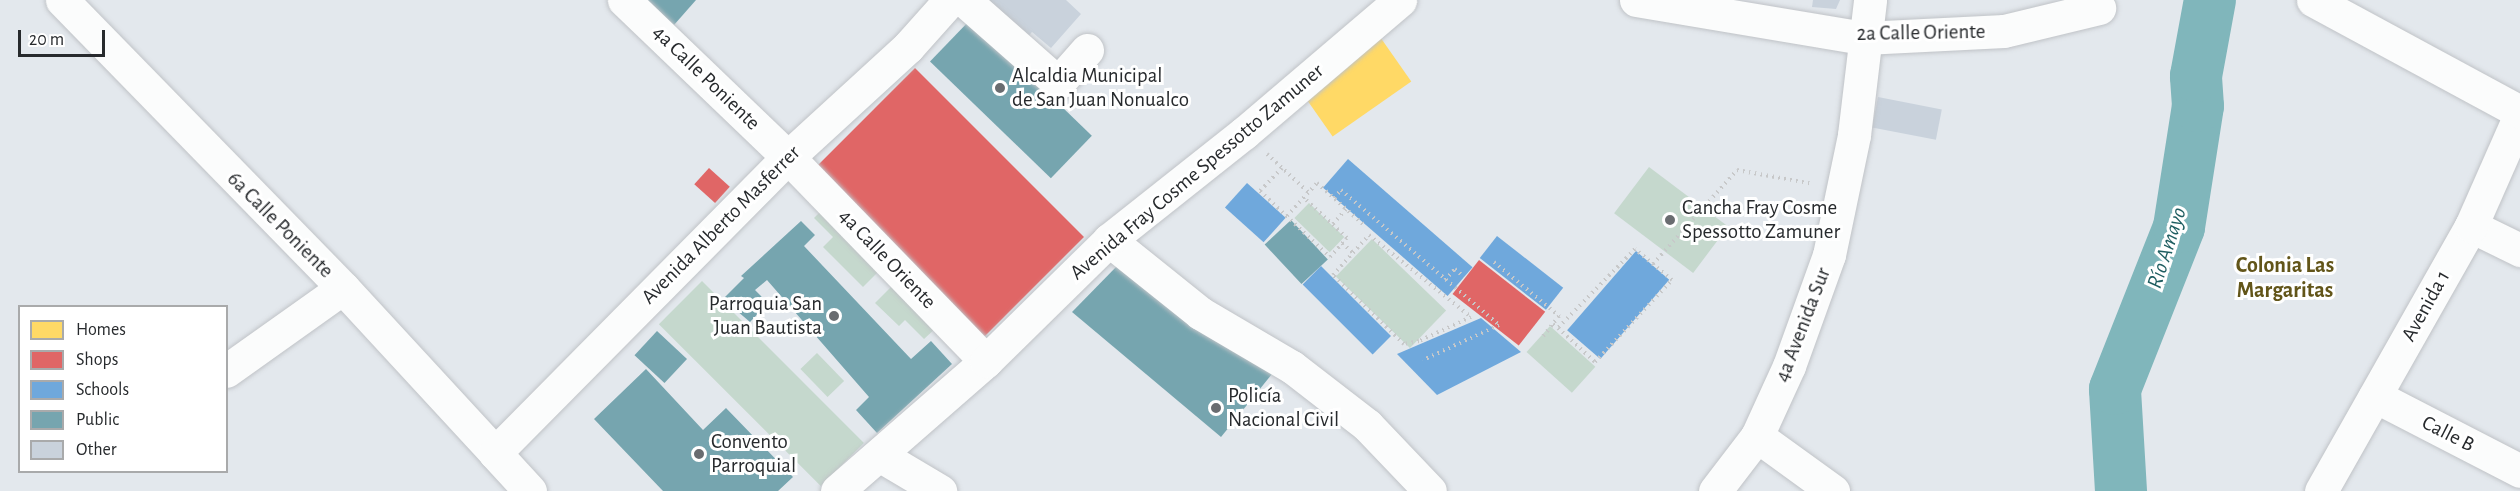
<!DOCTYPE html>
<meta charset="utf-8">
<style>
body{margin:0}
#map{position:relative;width:2520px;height:491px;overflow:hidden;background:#e3e8ed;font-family:"Alegreya Sans",sans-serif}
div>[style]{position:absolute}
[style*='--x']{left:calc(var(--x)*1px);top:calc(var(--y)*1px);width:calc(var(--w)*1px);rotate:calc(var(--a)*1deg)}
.green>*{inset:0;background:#c5d8cd;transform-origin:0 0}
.homes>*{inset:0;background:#ffd966;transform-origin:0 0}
.shops>*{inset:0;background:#e06666;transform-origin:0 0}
.schools>*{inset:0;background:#6fa8dc;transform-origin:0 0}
.public>*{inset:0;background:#76a5af;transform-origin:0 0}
.river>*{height:52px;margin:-26px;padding:0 26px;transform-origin:26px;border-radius:26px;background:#80b6bb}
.building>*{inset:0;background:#c9d2dc;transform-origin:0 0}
.path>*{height:4px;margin-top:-2px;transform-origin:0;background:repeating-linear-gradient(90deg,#c7c8c9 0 1.5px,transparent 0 6px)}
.roads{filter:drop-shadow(0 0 2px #c0c3c7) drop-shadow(0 0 2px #c0c3c7)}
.minor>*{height:33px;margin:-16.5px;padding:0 16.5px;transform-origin:16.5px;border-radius:16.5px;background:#fbfcfc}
.major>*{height:33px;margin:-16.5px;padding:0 16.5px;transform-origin:16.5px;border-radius:16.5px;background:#fbfcfc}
.dots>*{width:16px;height:16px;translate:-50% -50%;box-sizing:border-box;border:3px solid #fff;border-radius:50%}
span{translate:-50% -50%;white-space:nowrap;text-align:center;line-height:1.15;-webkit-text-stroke:6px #fff;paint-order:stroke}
.street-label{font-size:21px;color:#272a2d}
.poi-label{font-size:21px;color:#272a2d}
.left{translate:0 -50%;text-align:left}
.right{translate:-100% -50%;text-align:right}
.water-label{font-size:22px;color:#1f5e61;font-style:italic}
.neighbourhood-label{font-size:22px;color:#625519;font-weight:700}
.legend{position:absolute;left:18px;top:305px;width:210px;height:168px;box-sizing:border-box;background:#fff;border:2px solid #a9aaab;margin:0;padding:8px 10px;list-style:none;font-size:18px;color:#272a2d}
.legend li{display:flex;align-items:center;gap:12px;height:30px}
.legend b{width:30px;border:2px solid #a9aaab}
.scale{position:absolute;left:18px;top:30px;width:87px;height:27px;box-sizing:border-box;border:3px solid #272a2d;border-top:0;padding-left:8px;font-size:18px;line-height:21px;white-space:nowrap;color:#272a2d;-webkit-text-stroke:4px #fff;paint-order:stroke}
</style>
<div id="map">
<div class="green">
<div style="left:1649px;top:167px;width:99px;height:58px;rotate:37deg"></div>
<div style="left:1309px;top:203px;width:49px;height:21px;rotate:44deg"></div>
<div style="clip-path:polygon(822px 210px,881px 269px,863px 287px,823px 247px,833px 237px,814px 218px)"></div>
<div style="left:1372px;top:239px;width:103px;height:52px;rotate:44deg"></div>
<div style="left:702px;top:281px;width:229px;height:61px;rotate:45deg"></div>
<div style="clip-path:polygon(894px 284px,937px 327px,924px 339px,905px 320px,899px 326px,875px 303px)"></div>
<div style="left:1550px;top:326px;width:61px;height:35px;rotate:42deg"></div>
<div style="left:817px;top:353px;width:39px;height:23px;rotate:46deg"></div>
</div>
<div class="homes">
<div style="left:1378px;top:34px;width:58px;height:96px;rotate:55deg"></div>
</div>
<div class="shops">
<div style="left:915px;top:68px;width:239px;height:142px;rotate:45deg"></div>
<div style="left:709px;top:168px;width:28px;height:22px;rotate:42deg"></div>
<div style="left:1479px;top:260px;width:84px;height:43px;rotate:38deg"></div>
</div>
<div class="schools">
<div style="left:1348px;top:159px;width:165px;height:38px;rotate:41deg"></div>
<div style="left:1247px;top:183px;width:52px;height:33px;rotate:42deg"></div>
<div style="left:1497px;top:236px;width:84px;height:28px;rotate:38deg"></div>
<div style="left:1636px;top:251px;width:44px;height:105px;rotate:41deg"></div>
<div style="left:1321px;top:266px;width:99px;height:26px;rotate:45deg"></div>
<div style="clip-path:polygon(1481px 318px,1521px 352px,1437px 395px,1397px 354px)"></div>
</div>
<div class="public">
<div style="clip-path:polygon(646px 0,696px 0,674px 25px)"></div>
<div style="left:971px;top:19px;width:168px;height:59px;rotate:44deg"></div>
<div style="left:1291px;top:220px;width:54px;height:36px;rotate:47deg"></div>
<div style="clip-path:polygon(801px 221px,815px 235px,804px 246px,911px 359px,931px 341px,952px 364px,877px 433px,856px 410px,869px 397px,767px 280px,755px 290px,768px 303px,750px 322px,723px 299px,744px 278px,741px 276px)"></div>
<div style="clip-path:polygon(1118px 265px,1276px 369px,1221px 437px,1072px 312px)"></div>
<div style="left:657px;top:331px;width:41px;height:33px;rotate:43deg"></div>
<div style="clip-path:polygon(646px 369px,703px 430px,726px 408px,793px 477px,778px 491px,663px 491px,594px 419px)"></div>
</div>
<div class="river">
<div style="--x:2121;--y:491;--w:102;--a:-93.4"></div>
<div style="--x:2115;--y:389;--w:174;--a:-68.4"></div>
<div style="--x:2179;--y:227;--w:122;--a:-81.1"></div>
<div style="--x:2198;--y:106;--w:30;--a:-94"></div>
<div style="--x:2196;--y:76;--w:77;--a:-79.6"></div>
</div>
<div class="building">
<div style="clip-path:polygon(988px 0,1066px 0,1081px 14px,1051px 48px,1032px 32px,1025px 40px)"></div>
<div style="clip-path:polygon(1813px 0,1840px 0,1836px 9px,1812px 7px)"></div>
<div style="left:1878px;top:97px;width:65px;height:31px;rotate:11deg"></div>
</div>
<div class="path">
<div style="--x:1267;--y:154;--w:56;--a:42.8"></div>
<div style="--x:1282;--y:168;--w:32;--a:134"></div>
<div style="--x:1260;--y:191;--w:96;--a:43.3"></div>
<div style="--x:1330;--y:257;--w:25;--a:-48"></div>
<div style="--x:1347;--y:238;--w:59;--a:-137.1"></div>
<div style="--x:1334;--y:198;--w:11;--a:-49"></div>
<div style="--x:1341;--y:190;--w:208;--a:40.5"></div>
<div style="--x:1499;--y:325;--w:84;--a:155.3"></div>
<div style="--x:1287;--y:216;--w:45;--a:-47.7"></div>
<div style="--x:1317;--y:183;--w:63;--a:41.8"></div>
<div style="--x:1333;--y:224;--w:20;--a:-49"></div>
<div style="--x:1369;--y:235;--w:131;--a:38.8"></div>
<div style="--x:1471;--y:317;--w:57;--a:155.2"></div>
<div style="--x:1419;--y:341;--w:15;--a:169"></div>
<div style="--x:1404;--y:344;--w:99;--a:-135.8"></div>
<div style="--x:1333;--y:275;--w:54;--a:-48"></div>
<div style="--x:1342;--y:243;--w:15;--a:42"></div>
<div style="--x:1494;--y:262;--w:85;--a:39.7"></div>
<div style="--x:1559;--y:316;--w:29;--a:128"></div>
<div style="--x:1653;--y:264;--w:126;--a:-48.2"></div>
<div style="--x:1737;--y:170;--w:77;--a:10.4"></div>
<div style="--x:1445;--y:280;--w:15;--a:-48"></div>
<div style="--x:1455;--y:269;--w:12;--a:42"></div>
<div style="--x:1553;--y:324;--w:6;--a:39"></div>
<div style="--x:1558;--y:328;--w:50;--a:42.6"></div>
<div style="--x:1595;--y:362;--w:112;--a:-46.8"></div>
<div style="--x:1672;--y:280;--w:48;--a:-140"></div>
<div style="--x:1635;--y:249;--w:110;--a:134.3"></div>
</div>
<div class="roads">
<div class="minor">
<div style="--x:62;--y:0;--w:402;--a:45.7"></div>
<div style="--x:343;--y:288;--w:224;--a:47.3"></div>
<div style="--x:624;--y:0;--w:227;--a:43.8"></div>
<div style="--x:788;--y:157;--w:284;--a:45.9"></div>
<div style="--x:964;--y:0;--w:125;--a:41.4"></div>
<div style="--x:1058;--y:83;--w:44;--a:-48.7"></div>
<div style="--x:1636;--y:0;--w:231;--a:9.5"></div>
<div style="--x:1864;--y:38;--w:140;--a:-2.9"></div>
<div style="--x:2004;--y:31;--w:98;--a:-13.6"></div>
<div style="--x:2471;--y:226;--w:55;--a:26.1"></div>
<div style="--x:1109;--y:240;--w:117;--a:38.7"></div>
<div style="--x:1200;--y:313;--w:107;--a:30.4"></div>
<div style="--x:1292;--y:367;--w:95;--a:37.7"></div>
<div style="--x:1367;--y:425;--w:91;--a:46.3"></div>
<div style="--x:226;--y:371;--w:143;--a:-35.4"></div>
<div style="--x:2375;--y:396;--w:163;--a:27.3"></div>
<div style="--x:1757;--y:436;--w:94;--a:35.9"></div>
<div style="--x:881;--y:456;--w:69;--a:30.7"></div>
<div style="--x:1715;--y:491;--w:69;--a:-52.6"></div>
<div style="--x:1757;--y:436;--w:77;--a:-65.4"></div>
<div style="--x:1789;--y:366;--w:118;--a:-70.2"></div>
<div style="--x:1829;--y:255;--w:123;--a:-78.2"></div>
<div style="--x:1854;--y:135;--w:136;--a:-83.2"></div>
<div style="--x:2321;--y:491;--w:305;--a:-60.5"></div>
<div style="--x:2471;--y:226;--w:121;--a:-66.2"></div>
</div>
<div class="major">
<div style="--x:2313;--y:0;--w:235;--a:28.4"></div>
<div style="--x:530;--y:491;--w:52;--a:-132.6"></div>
<div style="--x:495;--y:453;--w:416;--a:-45.3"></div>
<div style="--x:788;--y:157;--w:163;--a:-42.5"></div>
<div style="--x:908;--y:47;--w:63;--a:-48.2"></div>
<div style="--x:837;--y:491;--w:198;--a:-41.1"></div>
<div style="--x:986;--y:361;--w:173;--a:-44.5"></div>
<div style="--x:1109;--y:240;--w:172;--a:-38.4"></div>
<div style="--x:1244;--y:133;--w:205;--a:-40.4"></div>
</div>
</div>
<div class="dots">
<div style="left:1000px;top:88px;background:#696c70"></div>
<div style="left:1670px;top:220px;background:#696c70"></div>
<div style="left:834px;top:316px;background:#696c70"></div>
<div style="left:1216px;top:408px;background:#696c70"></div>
<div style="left:699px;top:454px;background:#696c70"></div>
</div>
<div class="street-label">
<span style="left:1921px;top:33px;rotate:-1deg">2a Calle Oriente</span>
<span style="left:706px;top:78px;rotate:44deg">4a Calle Poniente</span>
<span style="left:1197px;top:172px;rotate:-40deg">Avenida Fray Cosme Spessotto Zamuner</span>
<span style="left:280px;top:225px;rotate:45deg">6a Calle Poniente</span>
<span style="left:721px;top:225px;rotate:-45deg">Avenida Alberto Masferrer</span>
<span style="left:887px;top:259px;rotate:46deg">4a Calle Oriente</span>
<span style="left:2426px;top:306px;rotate:-61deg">Avenida 1</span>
<span style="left:1803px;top:325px;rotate:-69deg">4a Avenida Sur</span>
<span style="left:2448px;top:434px;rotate:27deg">Calle B</span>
</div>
<div class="poi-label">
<span class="left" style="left:1012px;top:88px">Alcaldia Municipal<br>de San Juan Nonualco</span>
<span class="left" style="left:1682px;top:220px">Cancha Fray Cosme<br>Spessotto Zamuner</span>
<span class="right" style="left:822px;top:316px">Parroquia San<br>Juan Bautista</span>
<span class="left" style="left:1228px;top:408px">Policía<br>Nacional Civil</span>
<span class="left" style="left:711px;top:454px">Convento<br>Parroquial</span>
</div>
<div class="water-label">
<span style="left:2167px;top:248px;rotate:-72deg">Río Amayo</span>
</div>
<div class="neighbourhood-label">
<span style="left:2285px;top:278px">Colonia Las<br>Margaritas</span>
</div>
<ul class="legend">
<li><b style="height:16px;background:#ffd966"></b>Homes</li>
<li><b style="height:16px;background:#e06666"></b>Shops</li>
<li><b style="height:16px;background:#6fa8dc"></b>Schools</li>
<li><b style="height:16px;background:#76a5af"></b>Public</li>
<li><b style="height:16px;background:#c9d2dc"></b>Other</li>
</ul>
<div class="scale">20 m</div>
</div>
